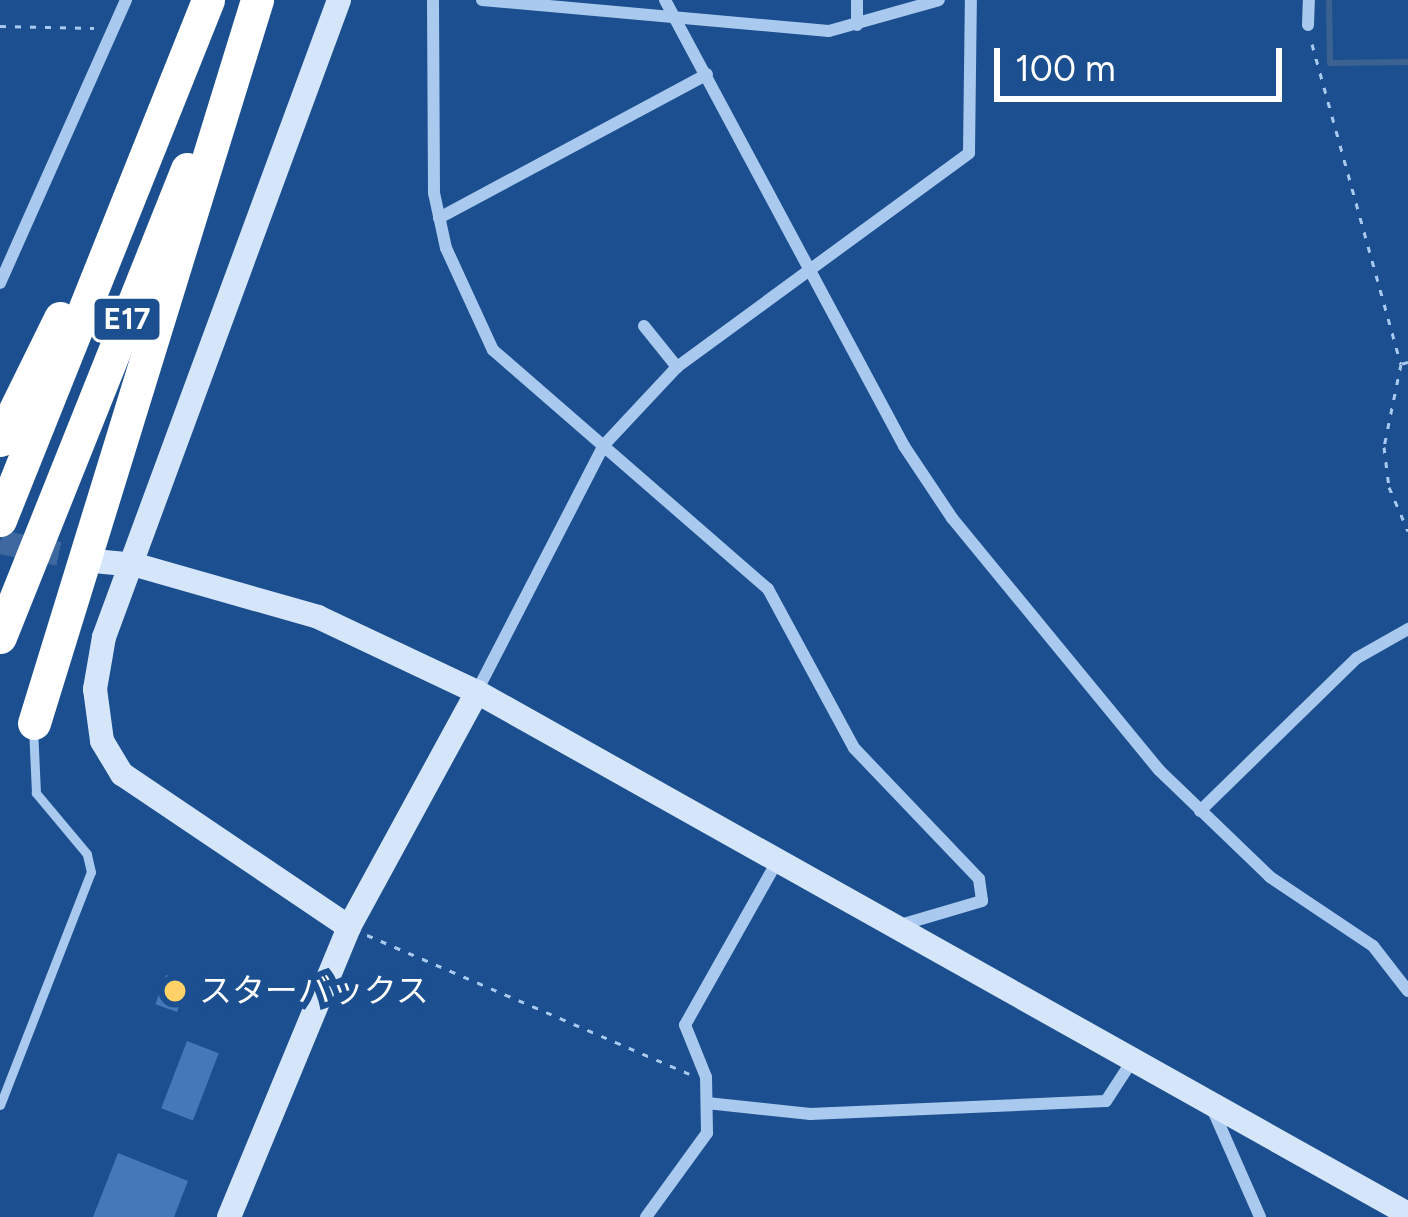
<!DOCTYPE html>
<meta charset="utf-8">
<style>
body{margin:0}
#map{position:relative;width:1408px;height:1217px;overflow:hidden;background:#1b4f8f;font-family:Figtree,"Noto Sans JP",sans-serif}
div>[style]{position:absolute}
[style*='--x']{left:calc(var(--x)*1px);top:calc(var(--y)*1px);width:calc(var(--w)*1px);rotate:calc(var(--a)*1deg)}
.stream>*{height:6px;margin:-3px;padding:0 3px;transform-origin:3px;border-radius:3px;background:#3c6290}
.building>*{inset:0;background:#4478b7;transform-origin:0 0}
.secondary-tunnel>*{height:24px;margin-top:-12px;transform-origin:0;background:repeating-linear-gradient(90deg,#3d69a0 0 24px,transparent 0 36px)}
.path>*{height:3px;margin-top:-1.5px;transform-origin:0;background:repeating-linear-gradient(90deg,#a9c9ee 0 6px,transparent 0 15px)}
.lane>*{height:9px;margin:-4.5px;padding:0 4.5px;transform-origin:4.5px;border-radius:4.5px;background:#a9c9ee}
.street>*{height:12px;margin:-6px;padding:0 6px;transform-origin:6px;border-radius:6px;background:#a9c9ee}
.secondary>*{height:24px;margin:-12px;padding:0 12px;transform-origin:12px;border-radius:12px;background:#d6e6fa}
.highway>*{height:33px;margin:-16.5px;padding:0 16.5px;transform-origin:16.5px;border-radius:16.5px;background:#fff}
.dots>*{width:33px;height:33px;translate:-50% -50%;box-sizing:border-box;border:6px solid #1b4f8f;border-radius:50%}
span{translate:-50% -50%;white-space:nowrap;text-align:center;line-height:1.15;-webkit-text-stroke:12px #1b4f8f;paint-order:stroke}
.shield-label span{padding:3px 9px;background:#1b4f8f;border:3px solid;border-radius:9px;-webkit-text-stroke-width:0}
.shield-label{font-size:30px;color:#fff;font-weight:700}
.poi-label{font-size:33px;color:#fff}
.left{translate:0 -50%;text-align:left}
.scale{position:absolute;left:994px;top:48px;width:288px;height:54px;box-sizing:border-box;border:6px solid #fff;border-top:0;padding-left:15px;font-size:36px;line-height:42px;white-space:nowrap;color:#fff;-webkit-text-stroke:9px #1b4f8f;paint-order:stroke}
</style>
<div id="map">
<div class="stream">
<div style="--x:1329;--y:0;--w:63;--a:89.1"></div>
<div style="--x:1330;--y:63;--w:78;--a:-0.7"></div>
</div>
<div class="building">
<div style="left:166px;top:975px;width:23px;height:31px;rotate:20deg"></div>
<div style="left:187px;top:1041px;width:34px;height:72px;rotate:21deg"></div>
<div style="clip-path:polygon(118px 1153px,188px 1181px,174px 1217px,93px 1217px)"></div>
</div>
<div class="secondary-tunnel">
<div style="--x:0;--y:542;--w:96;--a:11.4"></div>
</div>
<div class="path">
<div style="--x:0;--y:26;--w:94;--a:1.2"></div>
<div style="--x:1312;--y:44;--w:332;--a:74.5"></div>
<div style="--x:1408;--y:362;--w:7;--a:164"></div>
<div style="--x:1401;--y:364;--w:85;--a:101.6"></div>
<div style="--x:1384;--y:447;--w:40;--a:82.9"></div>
<div style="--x:1389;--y:487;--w:48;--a:66.6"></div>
<div style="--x:367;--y:935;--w:351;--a:23.3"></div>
</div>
<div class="lane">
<div style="--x:0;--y:1105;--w:250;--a:-68.7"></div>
<div style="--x:91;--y:872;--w:18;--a:-103"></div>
<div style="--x:87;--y:854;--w:80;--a:-129.9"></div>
<div style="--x:36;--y:793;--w:65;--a:-92.6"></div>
</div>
<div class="street">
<div style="--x:433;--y:0;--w:193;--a:89.7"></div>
<div style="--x:434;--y:193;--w:56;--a:77.7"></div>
<div style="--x:446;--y:248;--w:112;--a:65.3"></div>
<div style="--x:493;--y:350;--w:364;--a:41"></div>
<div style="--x:768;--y:589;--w:181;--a:61.6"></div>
<div style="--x:854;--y:748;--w:181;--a:46.3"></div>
<div style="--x:979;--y:879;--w:22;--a:82"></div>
<div style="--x:982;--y:901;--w:89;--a:163.6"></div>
<div style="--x:482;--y:0;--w:348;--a:5.1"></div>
<div style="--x:829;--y:31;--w:114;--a:-15.7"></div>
<div style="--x:665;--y:0;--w:506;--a:61.81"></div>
<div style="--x:904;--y:446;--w:87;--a:56.3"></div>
<div style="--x:952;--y:518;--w:326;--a:50.6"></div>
<div style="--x:1159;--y:770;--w:154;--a:43.9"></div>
<div style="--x:1270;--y:877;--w:124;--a:33.8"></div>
<div style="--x:1373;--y:946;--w:57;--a:52.1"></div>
<div style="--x:857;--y:25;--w:25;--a:-90"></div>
<div style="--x:1308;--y:25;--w:25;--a:-88"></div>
<div style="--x:439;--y:218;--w:304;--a:-28.2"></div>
<div style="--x:0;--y:283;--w:310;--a:-66"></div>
<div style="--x:644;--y:326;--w:53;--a:51.2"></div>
<div style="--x:477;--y:691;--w:277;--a:-62.7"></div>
<div style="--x:604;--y:445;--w:107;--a:-46.9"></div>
<div style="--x:677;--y:367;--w:362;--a:-36.2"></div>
<div style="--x:969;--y:153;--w:153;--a:-89.3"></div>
<div style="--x:1200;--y:811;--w:219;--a:-44.3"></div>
<div style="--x:1357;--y:658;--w:59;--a:-29.6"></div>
<div style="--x:707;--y:1103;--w:104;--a:6.1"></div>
<div style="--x:810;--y:1114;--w:296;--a:-2.5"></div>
<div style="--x:1106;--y:1101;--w:48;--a:-57"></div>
<div style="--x:1212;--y:1108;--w:119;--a:66.2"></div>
<div style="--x:646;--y:1217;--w:104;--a:-54"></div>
<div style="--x:707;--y:1133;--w:56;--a:-91"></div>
<div style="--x:706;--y:1077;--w:56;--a:-112"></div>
<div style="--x:685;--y:1025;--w:187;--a:-60.6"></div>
</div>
<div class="secondary">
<div style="--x:339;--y:0;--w:679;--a:110.25"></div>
<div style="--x:104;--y:637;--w:53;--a:99.8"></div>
<div style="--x:95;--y:689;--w:52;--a:82.3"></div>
<div style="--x:102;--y:741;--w:39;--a:59"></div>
<div style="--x:122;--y:774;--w:274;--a:34"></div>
<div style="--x:94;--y:561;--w:42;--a:5.4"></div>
<div style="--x:136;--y:565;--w:189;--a:15.9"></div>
<div style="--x:318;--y:617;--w:176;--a:25.3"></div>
<div style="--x:477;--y:692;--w:1067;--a:29.28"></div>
<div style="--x:229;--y:1217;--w:314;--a:-67.5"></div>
<div style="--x:349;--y:927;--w:268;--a:-61.4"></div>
</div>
<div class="highway">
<div style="--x:0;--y:440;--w:136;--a:-63.8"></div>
<div style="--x:0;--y:520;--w:560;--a:-68.2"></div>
<div style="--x:0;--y:637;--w:504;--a:-68.22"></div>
<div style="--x:34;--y:723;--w:757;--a:-72.86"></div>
</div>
<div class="dots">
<div style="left:175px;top:991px;background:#ffd166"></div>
</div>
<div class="shield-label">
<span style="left:127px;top:319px">E17</span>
</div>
<div class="poi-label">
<span class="left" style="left:199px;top:991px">スターバックス</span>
</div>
<div class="scale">100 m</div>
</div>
